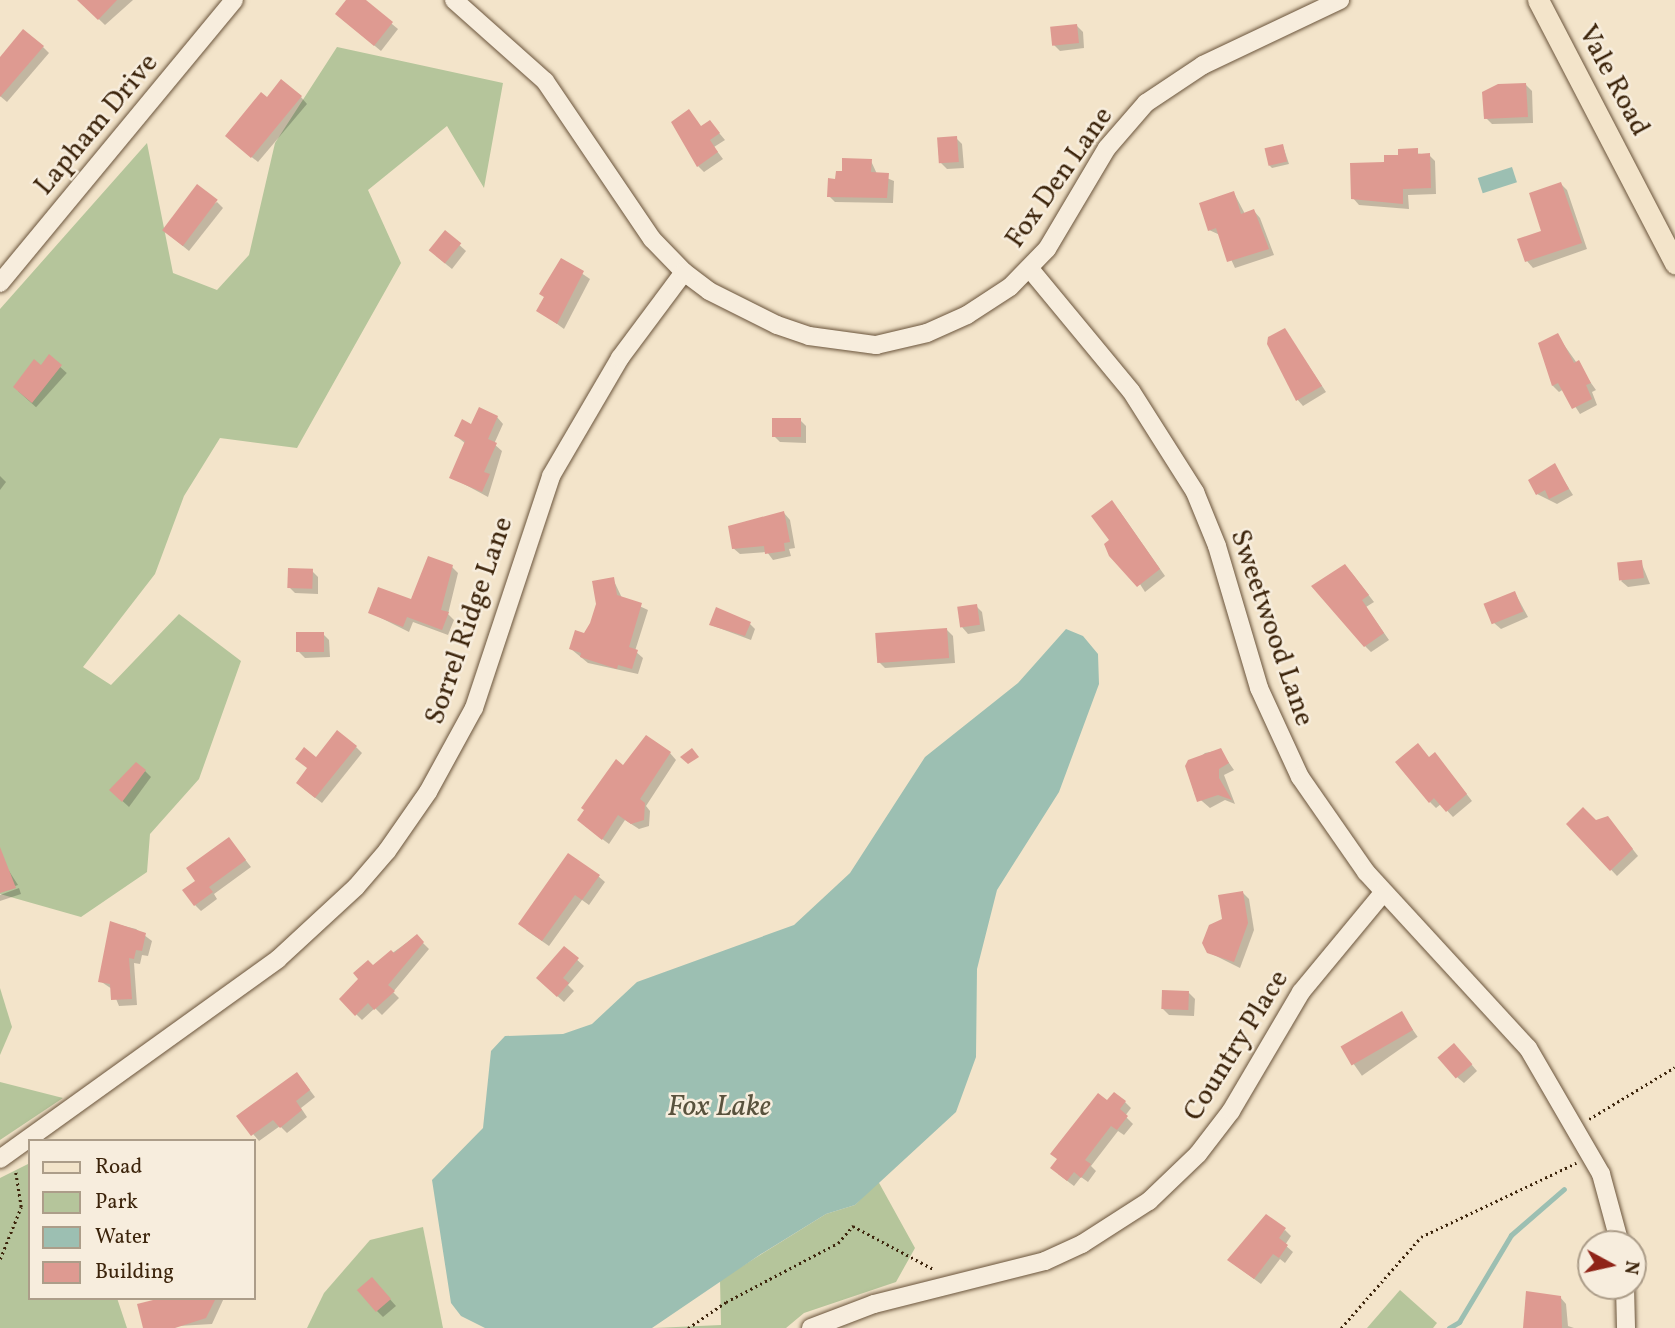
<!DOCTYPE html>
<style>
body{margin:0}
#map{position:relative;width:1675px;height:1328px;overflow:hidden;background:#f3e4ca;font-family:Vollkorn,serif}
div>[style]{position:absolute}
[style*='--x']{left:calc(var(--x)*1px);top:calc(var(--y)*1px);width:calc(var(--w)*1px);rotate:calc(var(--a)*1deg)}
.green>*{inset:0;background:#b5c59b}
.water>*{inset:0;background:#9cbfb2;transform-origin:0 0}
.shadow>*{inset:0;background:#0003;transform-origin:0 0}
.stream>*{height:5px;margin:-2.5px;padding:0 2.5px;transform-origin:2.5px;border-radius:2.5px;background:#9cbfb2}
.building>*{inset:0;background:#de9a91;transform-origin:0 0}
.path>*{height:2.5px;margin-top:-1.25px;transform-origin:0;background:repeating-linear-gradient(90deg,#3c240b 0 2px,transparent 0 5.5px)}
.roads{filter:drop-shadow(0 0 2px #6a543b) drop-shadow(0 0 2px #6a543b)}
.minor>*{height:18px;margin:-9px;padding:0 9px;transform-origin:9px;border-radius:9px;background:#f7eddd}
.major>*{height:21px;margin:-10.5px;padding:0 10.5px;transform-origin:10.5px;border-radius:10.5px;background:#f3e4ca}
span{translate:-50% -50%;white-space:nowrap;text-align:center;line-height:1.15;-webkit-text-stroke:5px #f7eddd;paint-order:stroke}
.street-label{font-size:28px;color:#3c240b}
.water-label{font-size:30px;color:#59523d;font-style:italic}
.legend{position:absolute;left:28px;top:1139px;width:228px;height:161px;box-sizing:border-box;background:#f7eddd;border:2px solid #ac9d89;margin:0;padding:9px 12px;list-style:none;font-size:21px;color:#3c240b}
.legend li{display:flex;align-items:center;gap:14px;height:35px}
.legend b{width:35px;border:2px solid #ac9d89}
.north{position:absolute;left:1577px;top:1230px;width:70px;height:70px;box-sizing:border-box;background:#f7eddd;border:2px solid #ac9d89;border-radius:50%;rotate:98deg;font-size:19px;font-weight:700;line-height:28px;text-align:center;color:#3c240b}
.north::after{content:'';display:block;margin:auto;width:24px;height:32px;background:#8f2418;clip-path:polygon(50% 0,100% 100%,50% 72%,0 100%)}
</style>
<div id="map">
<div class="green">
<div style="clip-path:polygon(337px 47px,503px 83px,484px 188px,447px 126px,368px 190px,401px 263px,297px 448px,220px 438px,184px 496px,155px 574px,83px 667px,111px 685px,179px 614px,241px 661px,199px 779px,150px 834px,147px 872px,81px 917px,0 894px,0 309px,147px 143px,173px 273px,217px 290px,249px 255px,275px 143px)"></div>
<div style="clip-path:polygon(0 988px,12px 1027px,0 1055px)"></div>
<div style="clip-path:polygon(0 1082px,63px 1098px,0 1140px)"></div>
<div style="clip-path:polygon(30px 1163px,30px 1298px,117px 1298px,127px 1328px,0 1328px,0 1178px)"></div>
<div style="clip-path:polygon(878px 1181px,915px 1248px,896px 1282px,804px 1313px,786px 1328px,654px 1328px,721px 1325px,720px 1280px,826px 1214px,855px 1205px)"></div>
<div style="clip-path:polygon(423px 1227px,443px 1328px,307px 1328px,324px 1293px,370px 1240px)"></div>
<div style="clip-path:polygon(1400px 1290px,1437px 1323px,1433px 1328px,1367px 1328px)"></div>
</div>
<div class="water">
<div style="left:1512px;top:167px;width:16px;height:36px;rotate:72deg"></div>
<div style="clip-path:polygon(1066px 629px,1083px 636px,1098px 654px,1099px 684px,1059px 792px,997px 890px,977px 969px,976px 1057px,956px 1112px,855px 1205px,826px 1214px,761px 1254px,652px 1328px,485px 1328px,461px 1316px,451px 1303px,432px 1180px,483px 1128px,491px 1051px,505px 1036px,563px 1034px,592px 1024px,637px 982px,794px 925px,850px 873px,925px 757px,1018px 683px)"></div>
</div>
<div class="shadow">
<div style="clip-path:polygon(79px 0,133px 0,105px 25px)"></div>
<div style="clip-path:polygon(348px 0,363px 0,398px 29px,381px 51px,343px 20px)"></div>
<div style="clip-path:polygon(1077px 26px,1083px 32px,1084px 48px,1060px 51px,1053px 44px)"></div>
<div style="clip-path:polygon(43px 47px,49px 53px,7px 102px,0 96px,0 60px)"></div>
<div style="clip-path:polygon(1526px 85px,1532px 91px,1533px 123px,1492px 124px,1486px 118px)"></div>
<div style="clip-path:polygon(301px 97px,307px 104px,258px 162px,233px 142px,267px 99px)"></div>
<div style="clip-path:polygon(710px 122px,725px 140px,714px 147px,723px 159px,704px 172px,698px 166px,702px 128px)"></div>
<div style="clip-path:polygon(956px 138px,962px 144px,964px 168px,947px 169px,941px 163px)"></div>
<div style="clip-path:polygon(1283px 146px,1289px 164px,1272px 168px,1269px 165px)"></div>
<div style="clip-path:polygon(1400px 151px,1429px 155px,1435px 161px,1436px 194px,1408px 195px,1409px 209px,1359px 205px,1353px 198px,1386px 163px,1400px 157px)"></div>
<div style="clip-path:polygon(871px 161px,877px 174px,894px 181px,893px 203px,835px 202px,829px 196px,837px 181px)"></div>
<div style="clip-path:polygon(1561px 184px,1567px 190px,1587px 249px,1533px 268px,1527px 261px,1544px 232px)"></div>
<div style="clip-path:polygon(1234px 193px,1245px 214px,1254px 211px,1260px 218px,1274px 255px,1235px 268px,1220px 235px,1209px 230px)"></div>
<div style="clip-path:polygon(217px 202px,223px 208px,189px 251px,168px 234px)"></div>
<div style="clip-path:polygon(445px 232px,466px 251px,452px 269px,436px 256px)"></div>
<div style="clip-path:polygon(562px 260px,590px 279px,564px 329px,538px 310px)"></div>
<div style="clip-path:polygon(1285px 330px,1326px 392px,1303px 406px,1297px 399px)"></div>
<div style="clip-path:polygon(1557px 335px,1596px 390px,1592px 392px,1597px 405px,1580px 414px,1564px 389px,1559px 392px,1553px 386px,1540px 344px)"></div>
<div style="left:49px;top:357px;width:24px;height:46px;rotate:42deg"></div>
<div style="clip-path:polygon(497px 417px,503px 424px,494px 444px,502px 451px,488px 497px,451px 477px,466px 444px,456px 436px)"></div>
<div style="clip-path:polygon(800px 420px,806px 426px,806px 443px,780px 442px,774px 436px)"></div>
<div style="clip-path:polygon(1555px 466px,1573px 495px,1557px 504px,1537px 494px)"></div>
<div style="clip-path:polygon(0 476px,6px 482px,0 490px)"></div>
<div style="clip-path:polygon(1118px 509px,1165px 576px,1145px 592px,1112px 540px)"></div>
<div style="clip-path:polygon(784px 513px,790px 520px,795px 548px,789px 549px,791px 556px,773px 560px,767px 552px,740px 554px,733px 548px)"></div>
<div style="clip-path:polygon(1641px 562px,1650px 584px,1628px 587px,1621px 581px)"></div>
<div style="clip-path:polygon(452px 567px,458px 573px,448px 614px,454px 620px,448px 635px,413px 622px,409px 632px,371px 613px,412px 602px)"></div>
<div style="clip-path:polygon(312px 571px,318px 577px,318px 594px,295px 593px,289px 587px)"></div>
<div style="clip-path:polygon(1351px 572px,1374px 602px,1366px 607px,1389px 640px,1371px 652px,1365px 646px)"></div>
<div style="clip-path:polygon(613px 579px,622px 598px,648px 610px,635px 651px,643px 658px,638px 674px,588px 663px,571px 649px,585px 635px)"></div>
<div style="clip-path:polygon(1515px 593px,1528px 617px,1501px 629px,1494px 623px)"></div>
<div style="clip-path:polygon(976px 606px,982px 612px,985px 631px,968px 634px,962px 627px)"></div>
<div style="clip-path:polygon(750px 624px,755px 629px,751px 640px,711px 625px)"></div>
<div style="clip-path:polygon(947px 630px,953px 636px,955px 663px,885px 668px,878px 661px)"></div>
<div style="clip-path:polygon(323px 634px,329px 640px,330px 657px,305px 658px,299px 652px)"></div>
<div style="clip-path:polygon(356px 747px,362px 753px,322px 803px,304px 789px,316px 759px)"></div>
<div style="clip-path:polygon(1220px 750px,1234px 770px,1224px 775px,1235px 804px,1225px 800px,1210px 808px,1195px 795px,1187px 767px,1205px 753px)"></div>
<div style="clip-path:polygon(670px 753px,676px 760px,646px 806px,650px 811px,649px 826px,639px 829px,625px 820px,609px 844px,585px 826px,623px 767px)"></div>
<div style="clip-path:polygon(1430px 759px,1441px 761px,1472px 801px,1453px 817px,1441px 804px,1436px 808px,1430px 802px)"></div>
<div style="clip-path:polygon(145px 771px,151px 777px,129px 807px,117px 796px)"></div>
<div style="clip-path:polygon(1595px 822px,1614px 825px,1638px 856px,1617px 876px,1568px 824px)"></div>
<div style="clip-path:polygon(229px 839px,251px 867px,214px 894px,217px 899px,201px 911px,195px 905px,198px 881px)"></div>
<div style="clip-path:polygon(9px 871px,18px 885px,0 891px,0 874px)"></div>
<div style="clip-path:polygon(598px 876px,605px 882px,589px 905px,582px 900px,549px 946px,526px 930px)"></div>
<div style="clip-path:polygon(19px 888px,21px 894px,0 901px,0 895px)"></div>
<div style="clip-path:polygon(1243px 893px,1249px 899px,1254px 930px,1240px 968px,1208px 952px)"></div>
<div style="clip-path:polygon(112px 923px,136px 929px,152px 941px,148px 956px,142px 955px,140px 964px,134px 963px,137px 1005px,119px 1006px,112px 989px,100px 981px)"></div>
<div style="clip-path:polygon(416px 936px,429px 949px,393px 992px,399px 998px,382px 1015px,375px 1008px,362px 1020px,341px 999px,373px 967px)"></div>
<div style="clip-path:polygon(565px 949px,584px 966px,568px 985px,574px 991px,564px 1002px,544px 984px)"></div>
<div style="clip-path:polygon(1189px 993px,1195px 999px,1194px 1016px,1169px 1015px,1162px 1008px)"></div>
<div style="left:1401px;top:1013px;width:29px;height:68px;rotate:55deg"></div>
<div style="clip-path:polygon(1460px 1051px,1477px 1071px,1464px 1083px,1457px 1077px)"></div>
<div style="clip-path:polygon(303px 1081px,315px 1097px,301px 1108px,307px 1117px,287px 1133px,280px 1126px,259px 1141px,238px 1116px)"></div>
<div style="clip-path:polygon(1125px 1102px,1131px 1108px,1125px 1116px,1133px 1124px,1124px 1135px,1118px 1131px,1091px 1166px,1096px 1171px,1088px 1182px,1081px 1177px,1074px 1186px,1058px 1174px,1108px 1103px)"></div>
<div style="clip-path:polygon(1285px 1230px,1291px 1236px,1285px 1245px,1293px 1252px,1285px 1263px,1280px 1259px,1261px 1284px,1235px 1265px)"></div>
<div style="clip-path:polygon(372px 1279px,396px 1306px,383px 1317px,377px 1311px)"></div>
<div style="clip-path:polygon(1560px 1297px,1566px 1304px,1568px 1326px,1574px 1328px,1525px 1328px)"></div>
<div style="clip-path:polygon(169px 1298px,224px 1298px,212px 1324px,145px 1328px)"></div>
</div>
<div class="stream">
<div style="--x:1449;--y:1328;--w:12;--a:-31"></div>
<div style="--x:1459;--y:1322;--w:101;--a:-59.1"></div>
<div style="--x:1511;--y:1235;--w:70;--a:-41"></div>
</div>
<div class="building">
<div style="clip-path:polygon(77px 0,117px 0,98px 20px)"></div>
<div style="clip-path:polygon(346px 0,366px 0,393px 22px,374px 46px,335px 14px)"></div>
<div style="left:1077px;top:24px;width:19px;height:27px;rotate:84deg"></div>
<div style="clip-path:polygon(23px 29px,44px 46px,0 97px,0 57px)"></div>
<div style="clip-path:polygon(281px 79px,302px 96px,251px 158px,225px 136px,261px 92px,267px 97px)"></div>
<div style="clip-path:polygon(1526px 83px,1528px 117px,1484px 119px,1482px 92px,1498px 84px)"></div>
<div style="clip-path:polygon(689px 109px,701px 126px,710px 120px,720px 133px,710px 140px,718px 152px,697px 167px,671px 122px)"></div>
<div style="left:957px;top:136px;width:26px;height:20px;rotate:86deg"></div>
<div style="left:1283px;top:144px;width:18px;height:19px;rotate:77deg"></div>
<div style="clip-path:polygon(1418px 148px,1418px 154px,1430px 153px,1431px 188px,1403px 189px,1403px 204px,1351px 199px,1350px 163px,1384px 162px,1384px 155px,1398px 155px,1398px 149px)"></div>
<div style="clip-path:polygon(842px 158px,872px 159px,871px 172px,889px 173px,887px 198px,827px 197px,828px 178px,835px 179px,836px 171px,842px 171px)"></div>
<div style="clip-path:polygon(1561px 182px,1582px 243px,1525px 262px,1517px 239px,1541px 231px,1529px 193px)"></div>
<div style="left:197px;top:184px;width:26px;height:58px;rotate:37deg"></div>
<div style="clip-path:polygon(1234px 191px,1241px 214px,1254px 209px,1269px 249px,1227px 262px,1216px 228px,1208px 231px,1199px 203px)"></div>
<div style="left:445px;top:230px;width:21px;height:26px;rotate:39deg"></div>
<div style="clip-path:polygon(561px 258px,584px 271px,557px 324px,536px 311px,544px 297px,539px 294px)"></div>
<div style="clip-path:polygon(1285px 328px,1322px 386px,1296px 401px,1267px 344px,1268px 337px)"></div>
<div style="clip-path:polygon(1558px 333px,1574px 363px,1579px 360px,1591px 383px,1586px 385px,1592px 399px,1572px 409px,1558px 383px,1552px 386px,1538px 343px)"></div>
<div style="clip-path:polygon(49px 354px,62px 365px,32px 403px,13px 387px,34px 359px,41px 365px)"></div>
<div style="clip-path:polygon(479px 407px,498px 416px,488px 439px,497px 443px,484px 472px,490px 474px,482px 492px,449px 478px,465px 441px,454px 436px,462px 419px,471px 424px)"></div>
<div style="left:772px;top:418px;width:29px;height:19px"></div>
<div style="clip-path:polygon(1555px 463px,1569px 489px,1549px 499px,1545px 490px,1536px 495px,1528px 480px)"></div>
<div style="clip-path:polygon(1112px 500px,1160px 569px,1137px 587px,1109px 556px,1104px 544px,1109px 540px,1091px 516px)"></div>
<div style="clip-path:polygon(784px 511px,790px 542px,784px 543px,785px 551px,765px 554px,764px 546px,732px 549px,728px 526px)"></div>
<div style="clip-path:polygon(428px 556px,453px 565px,441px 610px,449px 612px,442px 630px,407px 617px,403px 627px,368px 613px,378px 587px,411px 599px)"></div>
<div style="left:1642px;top:560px;width:18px;height:25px;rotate:84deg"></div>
<div style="clip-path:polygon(1345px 564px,1369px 595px,1362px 600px,1384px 633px,1364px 647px,1311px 586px)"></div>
<div style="left:288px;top:568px;width:25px;height:20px;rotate:2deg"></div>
<div style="clip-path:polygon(614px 577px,617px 595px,642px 603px,629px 647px,638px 650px,632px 669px,618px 665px,617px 669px,580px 657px,581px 653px,569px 649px,575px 630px,584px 633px,590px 623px,596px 604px,592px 581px)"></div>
<div style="left:1515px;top:591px;width:22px;height:34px;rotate:68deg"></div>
<div style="left:977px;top:604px;width:21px;height:20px;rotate:82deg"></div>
<div style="clip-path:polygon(716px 607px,751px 622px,745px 636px,709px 625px)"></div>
<div style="left:947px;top:628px;width:30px;height:72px;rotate:86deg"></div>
<div style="left:324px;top:632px;width:20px;height:28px;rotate:90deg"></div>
<div style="clip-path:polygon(337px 730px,357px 746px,315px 798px,296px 783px,307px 768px,295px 759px,304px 747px,316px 757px)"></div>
<div style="clip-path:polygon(646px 735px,671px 752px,640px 799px,645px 803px,644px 820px,631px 824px,618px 815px,602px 840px,577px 820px,584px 810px,581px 808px,616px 759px,623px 765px)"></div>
<div style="clip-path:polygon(1418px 743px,1429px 757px,1435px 752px,1467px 794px,1446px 812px,1434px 798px,1429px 803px,1395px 762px)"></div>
<div style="clip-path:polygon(692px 748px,699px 757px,688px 764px,680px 757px)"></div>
<div style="clip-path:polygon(1221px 748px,1229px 763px,1219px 769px,1219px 778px,1232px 800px,1218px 795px,1197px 802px,1185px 766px,1188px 760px)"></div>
<div style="clip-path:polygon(136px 762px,146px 770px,122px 802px,109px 790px)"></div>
<div style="clip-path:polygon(1583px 807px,1596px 820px,1608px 816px,1633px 849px,1610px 871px,1566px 824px)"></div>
<div style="clip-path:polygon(229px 837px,246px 860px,209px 887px,213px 892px,194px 906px,182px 890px,195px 881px,186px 868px)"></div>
<div style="clip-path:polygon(0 847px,16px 888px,0 893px)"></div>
<div style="clip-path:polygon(568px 853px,600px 875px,582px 900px,575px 895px,542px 941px,518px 924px)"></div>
<div style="clip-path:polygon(1243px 891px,1248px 923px,1234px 962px,1207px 953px,1202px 943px,1209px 925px,1222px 919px,1218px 895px)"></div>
<div style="clip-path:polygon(110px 921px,146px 933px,142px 951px,136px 950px,134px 959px,129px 958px,132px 999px,111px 1000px,110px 984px,98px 982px)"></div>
<div style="clip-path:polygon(417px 934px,424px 942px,388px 985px,395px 991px,374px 1010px,368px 1003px,355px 1016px,339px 999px,358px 979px,353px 973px,368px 960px,373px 965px,391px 950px,394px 953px)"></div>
<div style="clip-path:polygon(564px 946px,579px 958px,563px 978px,569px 983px,557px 997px,536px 978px)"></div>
<div style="left:1162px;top:990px;width:27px;height:19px;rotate:2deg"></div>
<div style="left:1402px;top:1011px;width:22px;height:71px;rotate:60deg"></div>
<div style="left:1454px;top:1043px;width:28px;height:22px;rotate:49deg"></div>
<div style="clip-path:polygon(297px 1072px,310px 1090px,296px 1101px,302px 1110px,280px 1128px,273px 1120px,251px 1136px,236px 1116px)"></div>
<div style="clip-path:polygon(1114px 1092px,1126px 1101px,1120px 1109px,1128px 1116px,1117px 1130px,1111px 1126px,1085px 1160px,1091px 1164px,1081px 1178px,1074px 1172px,1067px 1181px,1050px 1168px,1057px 1159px,1050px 1154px,1098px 1093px,1107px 1100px)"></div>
<div style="clip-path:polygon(1266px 1214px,1286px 1228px,1279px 1238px,1288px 1245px,1279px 1258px,1273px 1254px,1254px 1279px,1227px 1260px)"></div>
<div style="left:372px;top:1277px;width:29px;height:20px;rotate:49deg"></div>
<div style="clip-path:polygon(1526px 1291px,1561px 1296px,1562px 1328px,1523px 1328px)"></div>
<div style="clip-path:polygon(161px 1298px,216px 1298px,206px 1318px,175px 1328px,143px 1328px,137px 1304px)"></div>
</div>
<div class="path">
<div style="--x:1589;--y:1119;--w:100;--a:-31.2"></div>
<div style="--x:0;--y:1259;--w:56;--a:-68"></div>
<div style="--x:21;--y:1207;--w:37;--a:-99"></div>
<div style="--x:688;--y:1328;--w:46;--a:-34.4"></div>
<div style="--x:726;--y:1302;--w:127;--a:-27.8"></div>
<div style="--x:838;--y:1243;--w:23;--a:-49"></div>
<div style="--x:853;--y:1226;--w:93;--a:28.2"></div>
<div style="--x:1341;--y:1328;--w:121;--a:-48.7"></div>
<div style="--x:1421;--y:1237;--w:172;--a:-25.5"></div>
</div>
<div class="roads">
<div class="minor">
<div style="--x:454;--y:0;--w:122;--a:41.7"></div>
<div style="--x:545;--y:81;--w:191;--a:55.9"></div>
<div style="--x:652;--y:239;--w:46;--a:45.9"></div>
<div style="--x:684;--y:272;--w:31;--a:37"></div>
<div style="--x:709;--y:291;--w:76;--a:26.6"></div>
<div style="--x:777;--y:325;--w:34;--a:19"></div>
<div style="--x:809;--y:336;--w:68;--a:7.7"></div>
<div style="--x:876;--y:345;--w:52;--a:-13.2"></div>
<div style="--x:927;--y:333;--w:44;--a:-24.2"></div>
<div style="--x:967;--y:315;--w:51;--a:-33.1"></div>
<div style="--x:1010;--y:287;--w:53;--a:-45.8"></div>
<div style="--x:1047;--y:249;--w:117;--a:-59.3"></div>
<div style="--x:1107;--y:148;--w:60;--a:-49.1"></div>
<div style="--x:1146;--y:103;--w:69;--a:-33.7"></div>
<div style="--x:1203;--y:65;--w:152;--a:-25.4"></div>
<div style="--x:1030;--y:269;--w:158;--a:50.4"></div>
<div style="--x:1131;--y:391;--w:120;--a:57.6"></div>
<div style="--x:1195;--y:492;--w:58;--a:67.8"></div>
<div style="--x:1217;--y:546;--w:148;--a:73.5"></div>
<div style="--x:1259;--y:688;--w:98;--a:65.3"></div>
<div style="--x:1300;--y:777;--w:116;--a:55.2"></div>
<div style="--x:1366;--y:872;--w:239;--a:47.4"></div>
<div style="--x:1528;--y:1048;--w:146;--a:59.9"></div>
<div style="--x:1601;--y:1174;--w:73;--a:74.8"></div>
<div style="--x:0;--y:283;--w:367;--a:-50.4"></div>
<div style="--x:0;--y:1159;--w:342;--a:-35.7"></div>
<div style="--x:278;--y:959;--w:106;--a:-42.7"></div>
<div style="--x:356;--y:887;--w:48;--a:-49.3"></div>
<div style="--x:387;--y:851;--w:72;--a:-55.2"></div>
<div style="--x:428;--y:792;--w:96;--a:-61.3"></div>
<div style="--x:474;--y:708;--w:244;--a:-71.6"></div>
<div style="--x:551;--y:476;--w:137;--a:-59.7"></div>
<div style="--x:620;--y:358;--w:107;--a:-53.3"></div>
<div style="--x:1625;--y:1286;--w:42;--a:88.6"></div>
<div style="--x:811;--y:1328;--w:67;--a:-20.9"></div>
<div style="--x:874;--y:1304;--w:176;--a:-14.1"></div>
<div style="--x:1045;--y:1261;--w:41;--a:-24.7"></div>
<div style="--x:1082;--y:1244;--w:80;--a:-32.7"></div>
<div style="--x:1149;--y:1201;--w:68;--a:-43.8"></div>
<div style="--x:1198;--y:1154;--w:54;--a:-52.5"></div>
<div style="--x:1231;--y:1111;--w:138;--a:-59.5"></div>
<div style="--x:1301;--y:992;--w:129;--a:-50.4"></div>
</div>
<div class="major">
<div style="--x:1538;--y:0;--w:297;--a:62.5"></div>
</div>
</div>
<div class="street-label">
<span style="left:1613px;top:81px;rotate:62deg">Vale Road</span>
<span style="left:97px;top:125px;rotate:-50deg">Lapham Drive</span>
<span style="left:1060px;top:178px;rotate:-55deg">Fox Den Lane</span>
<span style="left:470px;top:621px;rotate:-71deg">Sorrel Ridge Lane</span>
<span style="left:1271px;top:628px;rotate:71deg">Sweetwood Lane</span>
<span style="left:1237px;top:1046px;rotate:-58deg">Country Place</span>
</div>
<div class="water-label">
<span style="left:719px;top:1107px">Fox Lake</span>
</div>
<ul class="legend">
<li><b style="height:9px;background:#f3e4ca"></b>Road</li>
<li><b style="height:19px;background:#b5c59b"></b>Park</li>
<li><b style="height:19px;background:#9cbfb2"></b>Water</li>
<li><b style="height:19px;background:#de9a91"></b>Building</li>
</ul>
<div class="north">N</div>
</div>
